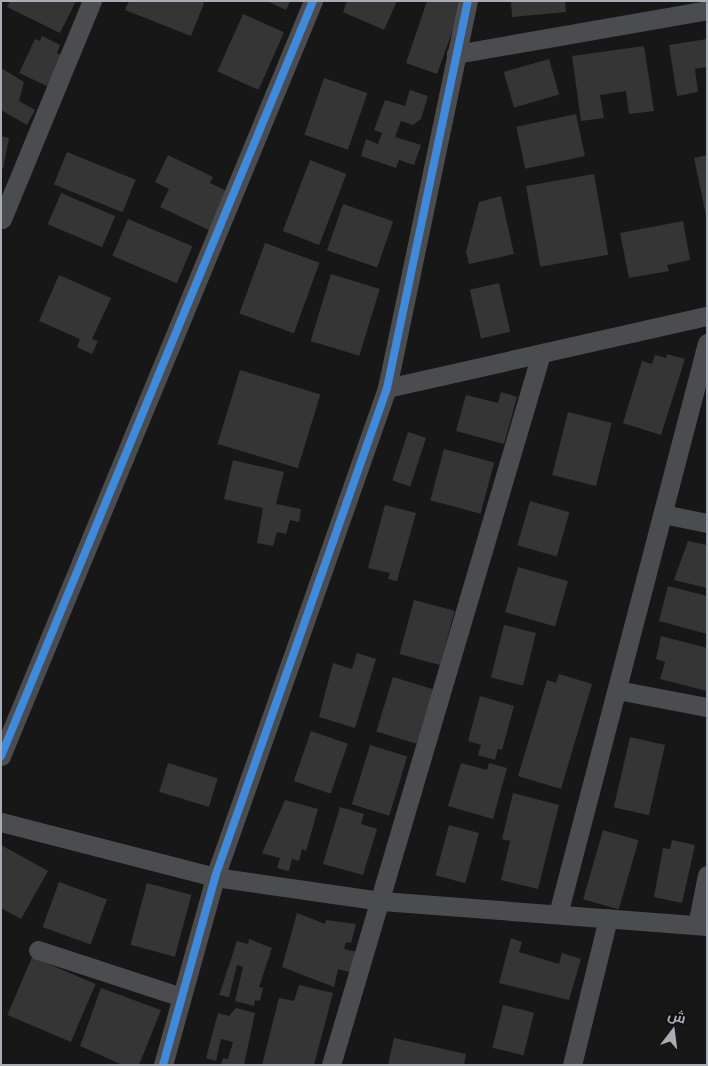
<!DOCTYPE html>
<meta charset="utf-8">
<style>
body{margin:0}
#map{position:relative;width:708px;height:1066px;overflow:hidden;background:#171717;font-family:Quicksand,Cairo,sans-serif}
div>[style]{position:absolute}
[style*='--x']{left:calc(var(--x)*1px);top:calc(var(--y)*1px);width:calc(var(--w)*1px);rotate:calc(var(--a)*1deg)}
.building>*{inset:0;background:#353536;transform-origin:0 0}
.minor>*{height:19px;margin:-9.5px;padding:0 9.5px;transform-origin:9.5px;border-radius:9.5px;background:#4b4c50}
.cycleway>*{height:8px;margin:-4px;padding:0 4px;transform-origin:4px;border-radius:4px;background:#408adc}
span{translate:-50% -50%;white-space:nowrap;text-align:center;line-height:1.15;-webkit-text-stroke:5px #111113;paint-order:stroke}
.frame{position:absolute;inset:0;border:2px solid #a8adb8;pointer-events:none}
.north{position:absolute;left:648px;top:1006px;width:50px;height:50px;-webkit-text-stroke:4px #111113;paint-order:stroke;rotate:15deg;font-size:14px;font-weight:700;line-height:20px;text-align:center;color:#a8adb8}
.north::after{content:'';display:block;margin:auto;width:18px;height:22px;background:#a8adb8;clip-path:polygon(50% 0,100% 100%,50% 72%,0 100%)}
</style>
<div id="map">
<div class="building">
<div style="clip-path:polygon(10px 1px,76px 1px,60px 33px,7px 7px)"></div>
<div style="clip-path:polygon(129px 1px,201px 1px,204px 3px,191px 36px,125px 10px)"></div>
<div style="clip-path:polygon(267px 1px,290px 1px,286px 10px)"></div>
<div style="clip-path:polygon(347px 1px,397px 1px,384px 30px,343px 12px)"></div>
<div style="clip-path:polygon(427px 1px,463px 1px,437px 74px,406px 63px)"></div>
<div style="clip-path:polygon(511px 1px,565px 1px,566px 12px,512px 17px)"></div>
<div style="left:243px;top:14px;width:45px;height:63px;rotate:24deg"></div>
<div style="clip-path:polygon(42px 36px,60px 45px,57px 53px,64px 56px,49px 87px,19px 73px,35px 39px,40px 41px)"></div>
<div style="clip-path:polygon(707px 39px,707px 67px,695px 69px,698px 92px,677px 96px,669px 45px)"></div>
<div style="clip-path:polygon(644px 46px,654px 111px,629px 114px,626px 91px,600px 95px,604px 118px,581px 121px,572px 56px)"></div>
<div style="left:549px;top:59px;width:37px;height:47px;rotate:74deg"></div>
<div style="clip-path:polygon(1px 68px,24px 82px,19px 101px,35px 110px,27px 125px,1px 110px)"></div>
<div style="left:324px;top:78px;width:46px;height:60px;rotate:19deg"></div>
<div style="clip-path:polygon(410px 90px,428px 96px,421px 119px,413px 125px,401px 121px,395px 137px,421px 145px,414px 165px,399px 160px,396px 168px,361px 156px,366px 139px,378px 144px,382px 133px,374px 130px,385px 100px,405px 106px)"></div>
<div style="left:576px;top:114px;width:43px;height:61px;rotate:78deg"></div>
<div style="clip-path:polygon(1px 136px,9px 138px,3px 169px,1px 168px)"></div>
<div style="left:67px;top:152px;width:74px;height:35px;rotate:22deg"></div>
<div style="clip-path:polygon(168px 155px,213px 177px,210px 183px,227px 191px,209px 230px,160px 207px,169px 189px,155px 182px)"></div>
<div style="clip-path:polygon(707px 155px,707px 215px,706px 215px,694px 158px)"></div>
<div style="left:310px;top:160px;width:39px;height:76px;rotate:21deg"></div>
<div style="left:594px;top:174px;width:82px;height:69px;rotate:80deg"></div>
<div style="left:61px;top:193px;width:59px;height:34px;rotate:23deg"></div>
<div style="clip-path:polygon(501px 196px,514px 254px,469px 264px,466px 252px,479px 202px)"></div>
<div style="left:343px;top:204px;width:53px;height:49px;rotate:19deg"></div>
<div style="left:128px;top:219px;width:70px;height:40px;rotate:23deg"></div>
<div style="clip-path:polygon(683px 221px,690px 260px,667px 265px,669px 271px,629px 278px,620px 233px)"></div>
<div style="left:265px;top:243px;width:58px;height:75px;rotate:20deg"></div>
<div style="left:331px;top:274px;width:51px;height:70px;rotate:17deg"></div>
<div style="clip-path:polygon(59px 275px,111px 298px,92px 339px,98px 341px,92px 354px,77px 347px,80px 339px,39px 321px)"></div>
<div style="left:499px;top:283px;width:50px;height:30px;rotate:77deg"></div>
<div style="clip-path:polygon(667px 354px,685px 359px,661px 435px,623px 423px,642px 361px,652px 364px,655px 355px,666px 358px)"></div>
<div style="left:240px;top:370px;width:84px;height:77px;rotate:17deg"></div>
<div style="clip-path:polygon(501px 392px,517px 397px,504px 444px,456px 431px,466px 395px,498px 403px)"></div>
<div style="left:568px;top:412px;width:45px;height:65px;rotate:14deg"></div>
<div style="left:408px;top:432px;width:19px;height:51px;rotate:18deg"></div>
<div style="left:444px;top:449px;width:52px;height:53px;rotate:15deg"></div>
<div style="clip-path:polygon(233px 460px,284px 472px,276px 504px,301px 509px,299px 522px,290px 520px,286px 534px,277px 532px,273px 546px,257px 543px,263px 508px,224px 499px)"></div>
<div style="left:530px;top:501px;width:41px;height:46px;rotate:16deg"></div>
<div style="clip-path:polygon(385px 505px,416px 513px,397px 581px,388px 579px,390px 573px,368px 568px)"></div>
<div style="clip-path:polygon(688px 541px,707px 545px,707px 588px,674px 580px)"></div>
<div style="left:518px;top:567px;width:52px;height:47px;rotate:16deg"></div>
<div style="clip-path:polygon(668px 586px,707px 596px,707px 634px,659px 621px)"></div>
<div style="left:414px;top:600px;width:42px;height:56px;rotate:15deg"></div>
<div style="left:504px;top:625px;width:33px;height:54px;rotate:14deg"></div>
<div style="clip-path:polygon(661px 636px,707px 648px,707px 691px,660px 679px,665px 662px,656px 659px)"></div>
<div style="clip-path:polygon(357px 653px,376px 659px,355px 728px,319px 717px,333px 663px,352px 669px)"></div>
<div style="clip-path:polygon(559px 674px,592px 684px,561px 789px,518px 776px,547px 680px,556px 683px)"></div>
<div style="left:393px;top:677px;width:42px;height:57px;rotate:17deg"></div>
<div style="clip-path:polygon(480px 696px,514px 706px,502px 750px,498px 749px,495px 760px,478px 755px,481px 745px,468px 741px)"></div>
<div style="left:311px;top:731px;width:39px;height:53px;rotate:19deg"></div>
<div style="left:630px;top:737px;width:36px;height:72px;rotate:13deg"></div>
<div style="left:370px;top:745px;width:39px;height:62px;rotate:17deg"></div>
<div style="left:168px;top:763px;width:52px;height:30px;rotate:17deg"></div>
<div style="clip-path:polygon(461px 763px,487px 770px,489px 763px,507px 768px,493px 819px,448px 806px)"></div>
<div style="clip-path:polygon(513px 793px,559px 805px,538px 889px,501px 880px,510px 841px,502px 839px)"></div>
<div style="clip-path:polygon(285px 800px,318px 809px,306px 851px,302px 849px,299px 861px,292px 859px,289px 871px,277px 868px,280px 858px,262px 853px)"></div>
<div style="clip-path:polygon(340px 807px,364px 814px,361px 824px,377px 829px,363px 875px,323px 864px)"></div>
<div style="left:449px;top:825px;width:31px;height:52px;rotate:15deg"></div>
<div style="left:603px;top:830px;width:37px;height:72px;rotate:16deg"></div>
<div style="clip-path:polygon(672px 840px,695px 845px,682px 903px,654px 897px,663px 848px,670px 849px)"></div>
<div style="clip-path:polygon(1px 845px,48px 871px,21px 919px,1px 908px)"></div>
<div style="left:59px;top:882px;width:51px;height:48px;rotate:20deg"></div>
<div style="left:147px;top:883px;width:46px;height:64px;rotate:15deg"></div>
<div style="clip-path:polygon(297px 913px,325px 924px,326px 920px,356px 924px,351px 943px,346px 942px,344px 949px,358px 952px,352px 973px,338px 969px,334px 987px,282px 967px)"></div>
<div style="clip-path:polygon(511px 938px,522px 942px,519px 952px,559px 964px,562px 953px,581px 959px,569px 1000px,499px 983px)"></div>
<div style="clip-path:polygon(249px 939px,272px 948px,259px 987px,263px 988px,260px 1001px,255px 1000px,254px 1006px,235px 1001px,243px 967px,237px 965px,229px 997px,219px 995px,237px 941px,248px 944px)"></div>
<div style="left:32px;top:957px;width:69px;height:63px;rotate:23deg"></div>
<div style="clip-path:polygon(299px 985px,333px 993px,314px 1065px,262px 1065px,279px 998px,294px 1001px)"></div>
<div style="clip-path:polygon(101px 988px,161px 1010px,139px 1065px,123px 1065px,80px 1046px)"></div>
<div style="left:503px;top:1005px;width:32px;height:44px;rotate:14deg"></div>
<div style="clip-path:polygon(236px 1008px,255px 1013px,244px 1065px,221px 1065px,223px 1058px,228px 1059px,233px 1042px,221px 1039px,216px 1061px,206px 1058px,218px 1013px,229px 1016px)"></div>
<div style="clip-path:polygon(394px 1038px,466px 1054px,464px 1065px,388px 1065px)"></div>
</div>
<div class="minor">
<div style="--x:456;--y:54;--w:255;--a:-9.9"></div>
<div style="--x:2;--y:219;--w:236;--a:-67.6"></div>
<div style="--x:387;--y:388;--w:328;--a:-12.7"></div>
<div style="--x:663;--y:514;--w:45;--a:11.6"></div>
<div style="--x:617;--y:690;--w:92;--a:10.7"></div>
<div style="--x:1;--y:756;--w:817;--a:-67.55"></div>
<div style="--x:1;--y:822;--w:221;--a:14.4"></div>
<div style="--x:215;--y:877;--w:169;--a:8.2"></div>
<div style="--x:382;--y:901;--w:326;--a:4.4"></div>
<div style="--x:558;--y:914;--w:590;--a:-75.38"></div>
<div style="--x:697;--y:925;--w:51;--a:-78.7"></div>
<div style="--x:38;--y:950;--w:151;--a:18.1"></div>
<div style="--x:163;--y:1065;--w:195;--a:-74.5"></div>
<div style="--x:215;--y:877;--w:518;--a:-70.62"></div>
<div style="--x:387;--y:388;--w:395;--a:-78.2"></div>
<div style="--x:331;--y:1065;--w:741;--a:-73.55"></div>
<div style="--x:572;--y:1065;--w:151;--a:-76.2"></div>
</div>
<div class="cycleway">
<div style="--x:1;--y:756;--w:817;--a:-67.55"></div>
<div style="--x:163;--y:1065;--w:195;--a:-74.5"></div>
<div style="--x:215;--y:877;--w:518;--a:-70.62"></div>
<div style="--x:387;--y:388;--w:395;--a:-78.2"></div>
</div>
<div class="frame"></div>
<div class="north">ش</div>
</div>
